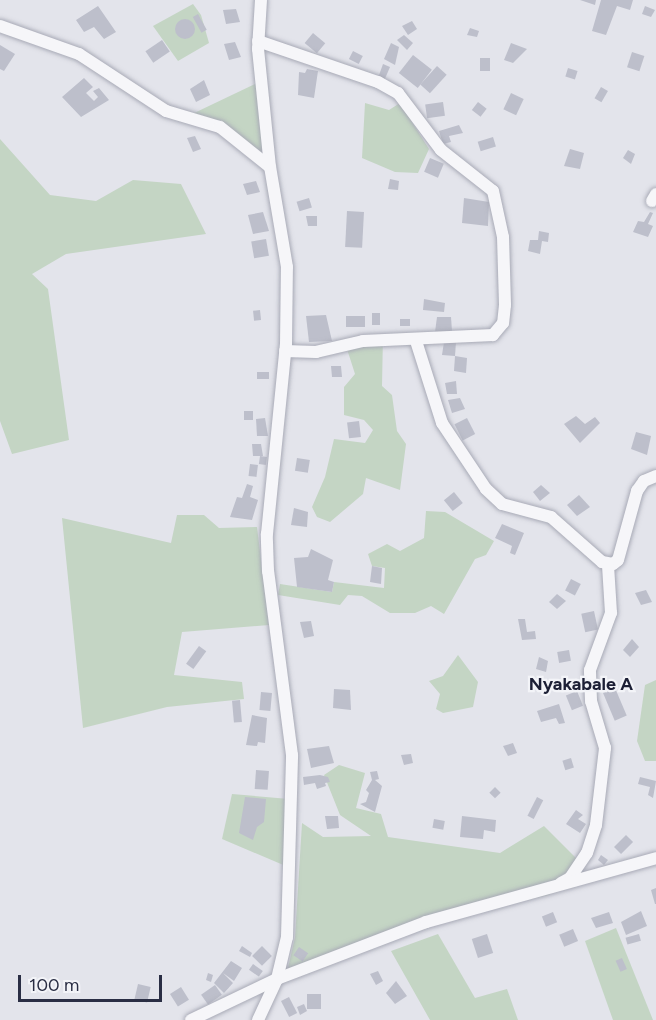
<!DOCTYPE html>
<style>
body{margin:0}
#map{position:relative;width:656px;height:1020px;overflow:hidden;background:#e3e4eb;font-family:Figtree,sans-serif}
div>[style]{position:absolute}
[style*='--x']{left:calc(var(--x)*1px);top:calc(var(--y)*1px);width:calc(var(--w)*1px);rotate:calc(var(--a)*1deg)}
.green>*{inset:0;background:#c4d5c4}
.building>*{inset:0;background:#bdbfcb;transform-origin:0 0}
.round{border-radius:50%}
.roads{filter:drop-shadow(0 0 2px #a8aab6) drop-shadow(0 0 2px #a8aab6)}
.minor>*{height:12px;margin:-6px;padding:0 6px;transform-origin:6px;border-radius:6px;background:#f6f6f9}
span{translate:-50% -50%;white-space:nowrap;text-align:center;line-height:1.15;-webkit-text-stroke:4.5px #f3f4f8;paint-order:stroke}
.quarter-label{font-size:18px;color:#1c1f35;font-weight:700}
.scale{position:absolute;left:18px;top:975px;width:144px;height:27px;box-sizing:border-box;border:3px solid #2a2e44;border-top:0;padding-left:8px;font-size:18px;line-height:21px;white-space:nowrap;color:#2a2e44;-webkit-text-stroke:4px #f3f4f8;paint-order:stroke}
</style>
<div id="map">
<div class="green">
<div style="clip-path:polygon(193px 4px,201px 15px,209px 43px,178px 61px,153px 26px)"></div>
<div style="clip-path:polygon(259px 82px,266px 154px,190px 115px)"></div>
<div style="clip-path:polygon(365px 103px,389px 110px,400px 103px,429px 149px,418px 173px,395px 172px,362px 158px)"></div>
<div style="clip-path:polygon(0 139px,50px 195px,96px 201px,133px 180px,181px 184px,206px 234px,66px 254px,32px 274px,48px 289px,69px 440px,12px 454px,0 421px)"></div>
<div style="clip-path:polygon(383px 335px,382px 386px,392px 395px,397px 431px,406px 444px,400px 490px,366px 478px,363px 494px,330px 522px,317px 517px,312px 507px,325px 477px,334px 439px,365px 443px,373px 430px,364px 420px,344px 415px,344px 387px,355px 374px,347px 349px)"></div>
<div style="clip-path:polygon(426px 511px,445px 512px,494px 541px,486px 555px,475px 559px,444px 614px,431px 606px,415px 613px,390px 613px,362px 596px,348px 595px,340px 605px,278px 595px,280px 584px,332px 592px,334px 582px,384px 588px,385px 568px,372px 566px,368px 554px,387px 544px,400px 551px,424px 538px)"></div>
<div style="clip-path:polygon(177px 515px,204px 515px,219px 528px,257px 527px,269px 625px,182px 632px,174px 675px,242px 682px,244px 699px,167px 707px,83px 728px,62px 518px,171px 543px)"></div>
<div style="clip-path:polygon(458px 655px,478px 682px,473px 707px,443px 713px,436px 709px,440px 694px,429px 681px,443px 676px)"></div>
<div style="clip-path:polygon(656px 680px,656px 761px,645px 761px,637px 741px,645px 685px)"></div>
<div style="clip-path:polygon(339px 765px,365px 773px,356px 808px,381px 814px,388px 837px,500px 853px,544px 826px,577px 859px,573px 874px,549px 895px,430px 922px,286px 977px,295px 937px,302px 823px,323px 837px,371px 836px,340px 815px,324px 775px)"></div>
<div style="clip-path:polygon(232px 794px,289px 799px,288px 867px,222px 839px)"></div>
<div style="clip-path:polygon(616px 928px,653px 1020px,613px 1020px,585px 941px)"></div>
<div style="clip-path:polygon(438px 934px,475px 998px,507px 989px,518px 1020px,430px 1020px,391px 951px)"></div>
</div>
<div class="building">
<div style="clip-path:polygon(580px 0,596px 0,595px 5px)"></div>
<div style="clip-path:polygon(601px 0,633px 0,630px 10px,617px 6px,606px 35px,592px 31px)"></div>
<div style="clip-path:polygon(98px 6px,116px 32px,104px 39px,94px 27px,84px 32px,76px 20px)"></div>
<div style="clip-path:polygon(645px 6px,655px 10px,651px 17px,642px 14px)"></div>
<div style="clip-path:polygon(236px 9px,240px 22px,226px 24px,223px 10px)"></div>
<div style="left:198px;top:14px;width:18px;height:6px;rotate:61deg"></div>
<div class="round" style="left:175px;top:19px;width:20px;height:20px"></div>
<div style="clip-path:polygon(412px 21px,417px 29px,408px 35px,402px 26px)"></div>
<div style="clip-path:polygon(470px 28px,479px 31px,477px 37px,467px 35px)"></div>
<div style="left:313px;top:33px;width:16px;height:13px;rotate:40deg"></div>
<div style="clip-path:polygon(404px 35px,413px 43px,407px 50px,397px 40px)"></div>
<div style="left:162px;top:40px;width:14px;height:20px;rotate:56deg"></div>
<div style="clip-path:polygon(235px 42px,241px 57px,229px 60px,224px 44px)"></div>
<div style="clip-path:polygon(391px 43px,399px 47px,395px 65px,384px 59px)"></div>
<div style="clip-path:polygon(511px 43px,527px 49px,513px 63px,504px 60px)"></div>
<div style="clip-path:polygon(0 45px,15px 54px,4px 71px,0 69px)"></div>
<div style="left:353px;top:51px;width:11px;height:9px;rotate:27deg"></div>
<div style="left:632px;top:52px;width:13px;height:16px;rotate:18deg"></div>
<div style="left:413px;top:55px;width:24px;height:23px;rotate:38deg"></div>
<div style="left:480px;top:58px;width:10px;height:13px"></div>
<div style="clip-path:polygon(383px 64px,390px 67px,384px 81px,378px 78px)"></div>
<div style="left:437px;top:66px;width:13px;height:25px;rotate:42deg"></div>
<div style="left:568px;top:68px;width:10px;height:9px;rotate:17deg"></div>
<div style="clip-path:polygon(307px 69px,318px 71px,314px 98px,298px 95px,299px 72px,305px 73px)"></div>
<div style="clip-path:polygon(84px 78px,93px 87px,86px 93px,94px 101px,98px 97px,93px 91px,99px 88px,109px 100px,81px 117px,62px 97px)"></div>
<div style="clip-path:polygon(204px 80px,210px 95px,196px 102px,190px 89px)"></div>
<div style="left:601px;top:87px;width:8px;height:13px;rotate:30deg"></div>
<div style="left:511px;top:93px;width:14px;height:18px;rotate:25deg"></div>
<div style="left:443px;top:102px;width:14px;height:18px;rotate:82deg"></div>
<div style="left:478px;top:102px;width:11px;height:10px;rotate:38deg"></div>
<div style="clip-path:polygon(459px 125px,463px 133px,449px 136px,451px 142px,443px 144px,439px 131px)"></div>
<div style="clip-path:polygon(195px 136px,201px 149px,193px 152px,187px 138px)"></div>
<div style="left:493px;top:137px;width:10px;height:16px;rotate:73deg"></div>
<div style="clip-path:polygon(570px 149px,584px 153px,580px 169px,564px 166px)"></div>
<div style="clip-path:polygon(628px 150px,635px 154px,631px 164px,623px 158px)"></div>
<div style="left:430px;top:158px;width:15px;height:15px;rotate:23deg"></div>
<div style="clip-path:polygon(390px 179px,399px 181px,398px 190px,388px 189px)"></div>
<div style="clip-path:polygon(256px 181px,260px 192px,247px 195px,243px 184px)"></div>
<div style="left:309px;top:198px;width:10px;height:13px;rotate:73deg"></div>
<div style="clip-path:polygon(464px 198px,489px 202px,488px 226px,462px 223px)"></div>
<div style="left:347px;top:211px;width:17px;height:36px;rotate:3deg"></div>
<div style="clip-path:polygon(263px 212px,269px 231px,253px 234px,248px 215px)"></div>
<div style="clip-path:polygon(650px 212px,653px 213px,648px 224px,653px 226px,648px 237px,633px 232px,638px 221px,644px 222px)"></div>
<div style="clip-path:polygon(306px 216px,317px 216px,317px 226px,308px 226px)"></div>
<div style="clip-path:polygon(539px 231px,549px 233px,548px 242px,542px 241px,540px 254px,528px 251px,530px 240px,538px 240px)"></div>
<div style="left:266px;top:239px;width:17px;height:15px;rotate:80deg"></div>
<div style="clip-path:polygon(424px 299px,445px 303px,444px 312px,423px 310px)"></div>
<div style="left:260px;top:310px;width:10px;height:7px;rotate:84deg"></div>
<div style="left:372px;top:313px;width:8px;height:12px"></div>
<div style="clip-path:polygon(326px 315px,332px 341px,309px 342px,306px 316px)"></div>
<div style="left:365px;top:316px;width:11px;height:19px;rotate:90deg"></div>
<div style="clip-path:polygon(437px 317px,451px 317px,452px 331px,435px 332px)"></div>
<div style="left:400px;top:319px;width:10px;height:7px"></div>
<div style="clip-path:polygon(444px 342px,456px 342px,455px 356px,442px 355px)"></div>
<div style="clip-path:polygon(455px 356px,467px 358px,466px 373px,454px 371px)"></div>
<div style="clip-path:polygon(331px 366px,341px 366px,342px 377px,332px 377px)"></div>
<div style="left:257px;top:372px;width:12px;height:7px"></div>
<div style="clip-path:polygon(456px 381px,457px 394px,447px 394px,445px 383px)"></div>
<div style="clip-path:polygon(460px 398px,465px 409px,452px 413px,448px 400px)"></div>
<div style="left:244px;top:411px;width:9px;height:9px"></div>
<div style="clip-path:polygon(576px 416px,585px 424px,595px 417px,600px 423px,580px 443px,564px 424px)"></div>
<div style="clip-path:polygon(265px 418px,268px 436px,257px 436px,256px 419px)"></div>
<div style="left:467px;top:418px;width:18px;height:14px;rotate:63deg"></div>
<div style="left:359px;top:421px;width:16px;height:12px;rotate:83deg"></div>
<div style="clip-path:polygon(636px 432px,651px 436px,647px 455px,631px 449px)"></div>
<div style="clip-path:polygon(252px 444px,261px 444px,263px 456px,253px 456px)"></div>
<div style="left:260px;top:456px;width:7px;height:8px;rotate:8deg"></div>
<div style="left:297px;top:458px;width:13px;height:13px;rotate:9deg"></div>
<div style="left:250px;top:464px;width:8px;height:12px;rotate:7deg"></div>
<div style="clip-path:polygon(247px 484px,253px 486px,250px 497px,258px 500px,252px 520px,230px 517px,237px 497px,242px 498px)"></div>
<div style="clip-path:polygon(541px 485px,550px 493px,540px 501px,533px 492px)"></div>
<div style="left:454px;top:492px;width:14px;height:13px;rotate:51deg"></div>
<div style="clip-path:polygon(579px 495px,590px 507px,577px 516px,567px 505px)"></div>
<div style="clip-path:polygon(294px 508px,308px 512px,307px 527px,291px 525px)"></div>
<div style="clip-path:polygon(502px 524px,524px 533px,515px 555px,510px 553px,512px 546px,495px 538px)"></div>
<div style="clip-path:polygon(311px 549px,333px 560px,328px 580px,334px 582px,332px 592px,297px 587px,294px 558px,308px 557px)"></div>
<div style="clip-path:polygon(372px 566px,382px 568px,381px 584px,370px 582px)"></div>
<div style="left:571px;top:579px;width:11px;height:13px;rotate:27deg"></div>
<div style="clip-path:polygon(646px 590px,652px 602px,641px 605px,635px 593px)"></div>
<div style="clip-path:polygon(557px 594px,566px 601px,557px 609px,549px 602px)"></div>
<div style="left:594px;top:611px;width:19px;height:13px;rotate:78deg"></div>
<div style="clip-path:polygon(518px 619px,525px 619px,527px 632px,535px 631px,536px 639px,522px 640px)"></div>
<div style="clip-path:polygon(311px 621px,314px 636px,304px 638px,300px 622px)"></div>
<div style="clip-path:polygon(632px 639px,639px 647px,630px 657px,623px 650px)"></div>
<div style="left:199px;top:646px;width:9px;height:22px;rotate:36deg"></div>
<div style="left:569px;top:650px;width:11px;height:12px;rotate:80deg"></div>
<div style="clip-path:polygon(539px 657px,548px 661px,546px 672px,536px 669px)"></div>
<div style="left:615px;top:688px;width:30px;height:13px;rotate:67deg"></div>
<div style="clip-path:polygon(334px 689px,350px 690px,351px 710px,333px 708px)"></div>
<div style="left:577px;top:691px;width:16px;height:12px;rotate:68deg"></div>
<div style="left:261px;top:692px;width:11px;height:18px;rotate:5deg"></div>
<div style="left:240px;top:700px;width:22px;height:8px;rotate:85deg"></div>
<div style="clip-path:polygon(559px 704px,565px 723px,559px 724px,556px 718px,541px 722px,537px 711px)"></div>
<div style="clip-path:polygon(252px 715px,267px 718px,265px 743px,258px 742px,257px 746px,246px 745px)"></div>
<div style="clip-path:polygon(513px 743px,517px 753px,508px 756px,503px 746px)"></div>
<div style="clip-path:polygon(329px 746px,334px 763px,311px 768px,307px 749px)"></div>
<div style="clip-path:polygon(411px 754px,413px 763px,404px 765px,401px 755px)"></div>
<div style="left:571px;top:758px;width:10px;height:9px;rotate:73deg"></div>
<div style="left:256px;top:770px;width:13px;height:19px;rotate:4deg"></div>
<div style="clip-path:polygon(377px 771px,379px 779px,375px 780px,382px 786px,375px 812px,360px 804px,366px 802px,369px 793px,366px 790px,372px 780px,370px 772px)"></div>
<div style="clip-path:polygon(320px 775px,328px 777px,330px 782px,325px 783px,326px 786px,317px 789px,315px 783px,304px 785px,303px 777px)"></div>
<div style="clip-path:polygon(640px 777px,656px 781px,653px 798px,648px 795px,650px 787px,638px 784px)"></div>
<div style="left:495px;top:787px;width:8px;height:8px;rotate:45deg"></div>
<div style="clip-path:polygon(245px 797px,266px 799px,264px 822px,257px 827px,253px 840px,239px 833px)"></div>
<div style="left:537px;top:797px;width:7px;height:21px;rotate:27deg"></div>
<div style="clip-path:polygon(576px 810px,583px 815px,578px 819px,586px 824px,580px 833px,566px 824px)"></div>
<div style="clip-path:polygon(325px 816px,338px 816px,339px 828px,327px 829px)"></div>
<div style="clip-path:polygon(462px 816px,496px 820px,495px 832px,484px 830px,483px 839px,460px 837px)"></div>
<div style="left:434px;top:819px;width:11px;height:9px;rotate:10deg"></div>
<div style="left:626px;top:835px;width:10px;height:17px;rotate:45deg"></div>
<div style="clip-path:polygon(601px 855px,608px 860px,604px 865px,598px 860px)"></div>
<div style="clip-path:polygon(656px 888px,656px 904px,655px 904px,651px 890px)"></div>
<div style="clip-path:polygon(641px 911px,647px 926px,626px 935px,621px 922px)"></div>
<div style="left:553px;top:912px;width:11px;height:12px;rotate:68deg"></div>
<div style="clip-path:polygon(609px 912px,613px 923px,596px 928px,591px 918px)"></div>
<div style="left:573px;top:929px;width:13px;height:15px;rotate:67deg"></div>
<div style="left:487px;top:934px;width:20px;height:16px;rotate:72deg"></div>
<div style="left:639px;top:934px;width:7px;height:14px;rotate:74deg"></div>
<div style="clip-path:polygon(242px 946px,252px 953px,250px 957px,239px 951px)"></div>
<div style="left:262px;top:946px;width:14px;height:14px;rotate:45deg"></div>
<div style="left:299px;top:947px;width:11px;height:10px;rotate:34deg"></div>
<div style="left:622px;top:958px;width:12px;height:7px;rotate:66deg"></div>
<div style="clip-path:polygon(231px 961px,242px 968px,234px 981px,223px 973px,233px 983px,224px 993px,214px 983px)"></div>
<div style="left:253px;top:964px;width:12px;height:7px;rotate:35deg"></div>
<div style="clip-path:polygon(378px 971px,383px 981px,376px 985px,370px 974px)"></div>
<div style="clip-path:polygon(208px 973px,213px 975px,211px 982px,206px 980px)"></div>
<div style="clip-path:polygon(396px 981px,407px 996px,395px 1004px,386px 993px)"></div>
<div style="left:138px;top:984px;width:13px;height:16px;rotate:13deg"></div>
<div style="left:215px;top:985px;width:12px;height:17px;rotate:55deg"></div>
<div style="left:181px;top:987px;width:15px;height:13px;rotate:58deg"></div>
<div style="left:307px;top:994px;width:14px;height:15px"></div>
<div style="left:289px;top:997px;width:18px;height:9px;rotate:63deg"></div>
<div style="clip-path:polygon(304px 1004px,307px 1011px,300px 1015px,297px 1007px)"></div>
</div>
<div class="roads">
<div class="minor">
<div style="--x:0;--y:26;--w:84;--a:19.5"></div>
<div style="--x:79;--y:54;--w:104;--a:33.2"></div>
<div style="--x:166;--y:111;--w:56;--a:16.5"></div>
<div style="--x:220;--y:127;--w:64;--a:38.7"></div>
<div style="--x:258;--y:41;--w:127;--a:18.9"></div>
<div style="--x:378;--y:82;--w:23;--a:29"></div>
<div style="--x:398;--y:93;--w:71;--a:53"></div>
<div style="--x:441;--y:150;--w:66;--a:38.3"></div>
<div style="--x:493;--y:191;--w:47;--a:77.7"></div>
<div style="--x:503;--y:237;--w:68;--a:88.3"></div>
<div style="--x:505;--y:305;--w:18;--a:96"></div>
<div style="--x:503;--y:323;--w:16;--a:130"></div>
<div style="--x:493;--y:335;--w:130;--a:177.4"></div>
<div style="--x:363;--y:341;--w:48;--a:166.8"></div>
<div style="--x:316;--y:352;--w:31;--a:-178"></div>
<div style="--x:652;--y:201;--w:8;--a:-60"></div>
<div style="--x:416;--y:341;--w:86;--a:72.4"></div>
<div style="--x:442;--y:423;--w:79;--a:56.3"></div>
<div style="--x:486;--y:489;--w:22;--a:43"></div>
<div style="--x:502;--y:504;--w:51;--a:14.9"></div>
<div style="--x:551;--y:517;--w:68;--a:41.4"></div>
<div style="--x:602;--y:562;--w:11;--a:10"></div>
<div style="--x:613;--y:564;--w:6;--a:-39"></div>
<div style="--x:618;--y:560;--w:72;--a:-74.6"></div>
<div style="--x:637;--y:491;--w:12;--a:-55"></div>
<div style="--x:644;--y:481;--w:13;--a:-23"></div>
<div style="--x:561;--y:883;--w:10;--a:-29"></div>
<div style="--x:570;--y:878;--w:30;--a:-56"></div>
<div style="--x:587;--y:853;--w:29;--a:-72"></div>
<div style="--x:596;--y:825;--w:78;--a:-83.3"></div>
<div style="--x:605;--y:748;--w:49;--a:-106.6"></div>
<div style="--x:591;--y:701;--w:31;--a:-92"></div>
<div style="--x:590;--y:670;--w:61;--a:-69.8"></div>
<div style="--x:611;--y:613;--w:48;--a:-93.6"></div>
<div style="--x:191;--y:1020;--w:95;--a:-25.5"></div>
<div style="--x:277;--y:979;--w:160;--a:-20.9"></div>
<div style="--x:426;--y:922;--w:239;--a:-15.5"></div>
<div style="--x:258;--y:1020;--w:45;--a:-65.1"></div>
<div style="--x:277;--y:979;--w:43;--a:-76.6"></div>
<div style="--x:287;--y:937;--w:182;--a:-88.4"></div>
<div style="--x:292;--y:755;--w:186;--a:-97.4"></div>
<div style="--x:268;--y:571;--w:37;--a:-92"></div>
<div style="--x:267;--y:534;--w:191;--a:-84.3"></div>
<div style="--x:286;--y:344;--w:77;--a:-89.3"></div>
<div style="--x:287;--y:267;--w:101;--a:-99.6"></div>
<div style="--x:270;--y:167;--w:119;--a:-95.8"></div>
<div style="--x:258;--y:49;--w:49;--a:-86.5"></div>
</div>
</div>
<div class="quarter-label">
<span style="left:581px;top:684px">Nyakabale A</span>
</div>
<div class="scale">100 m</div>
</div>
